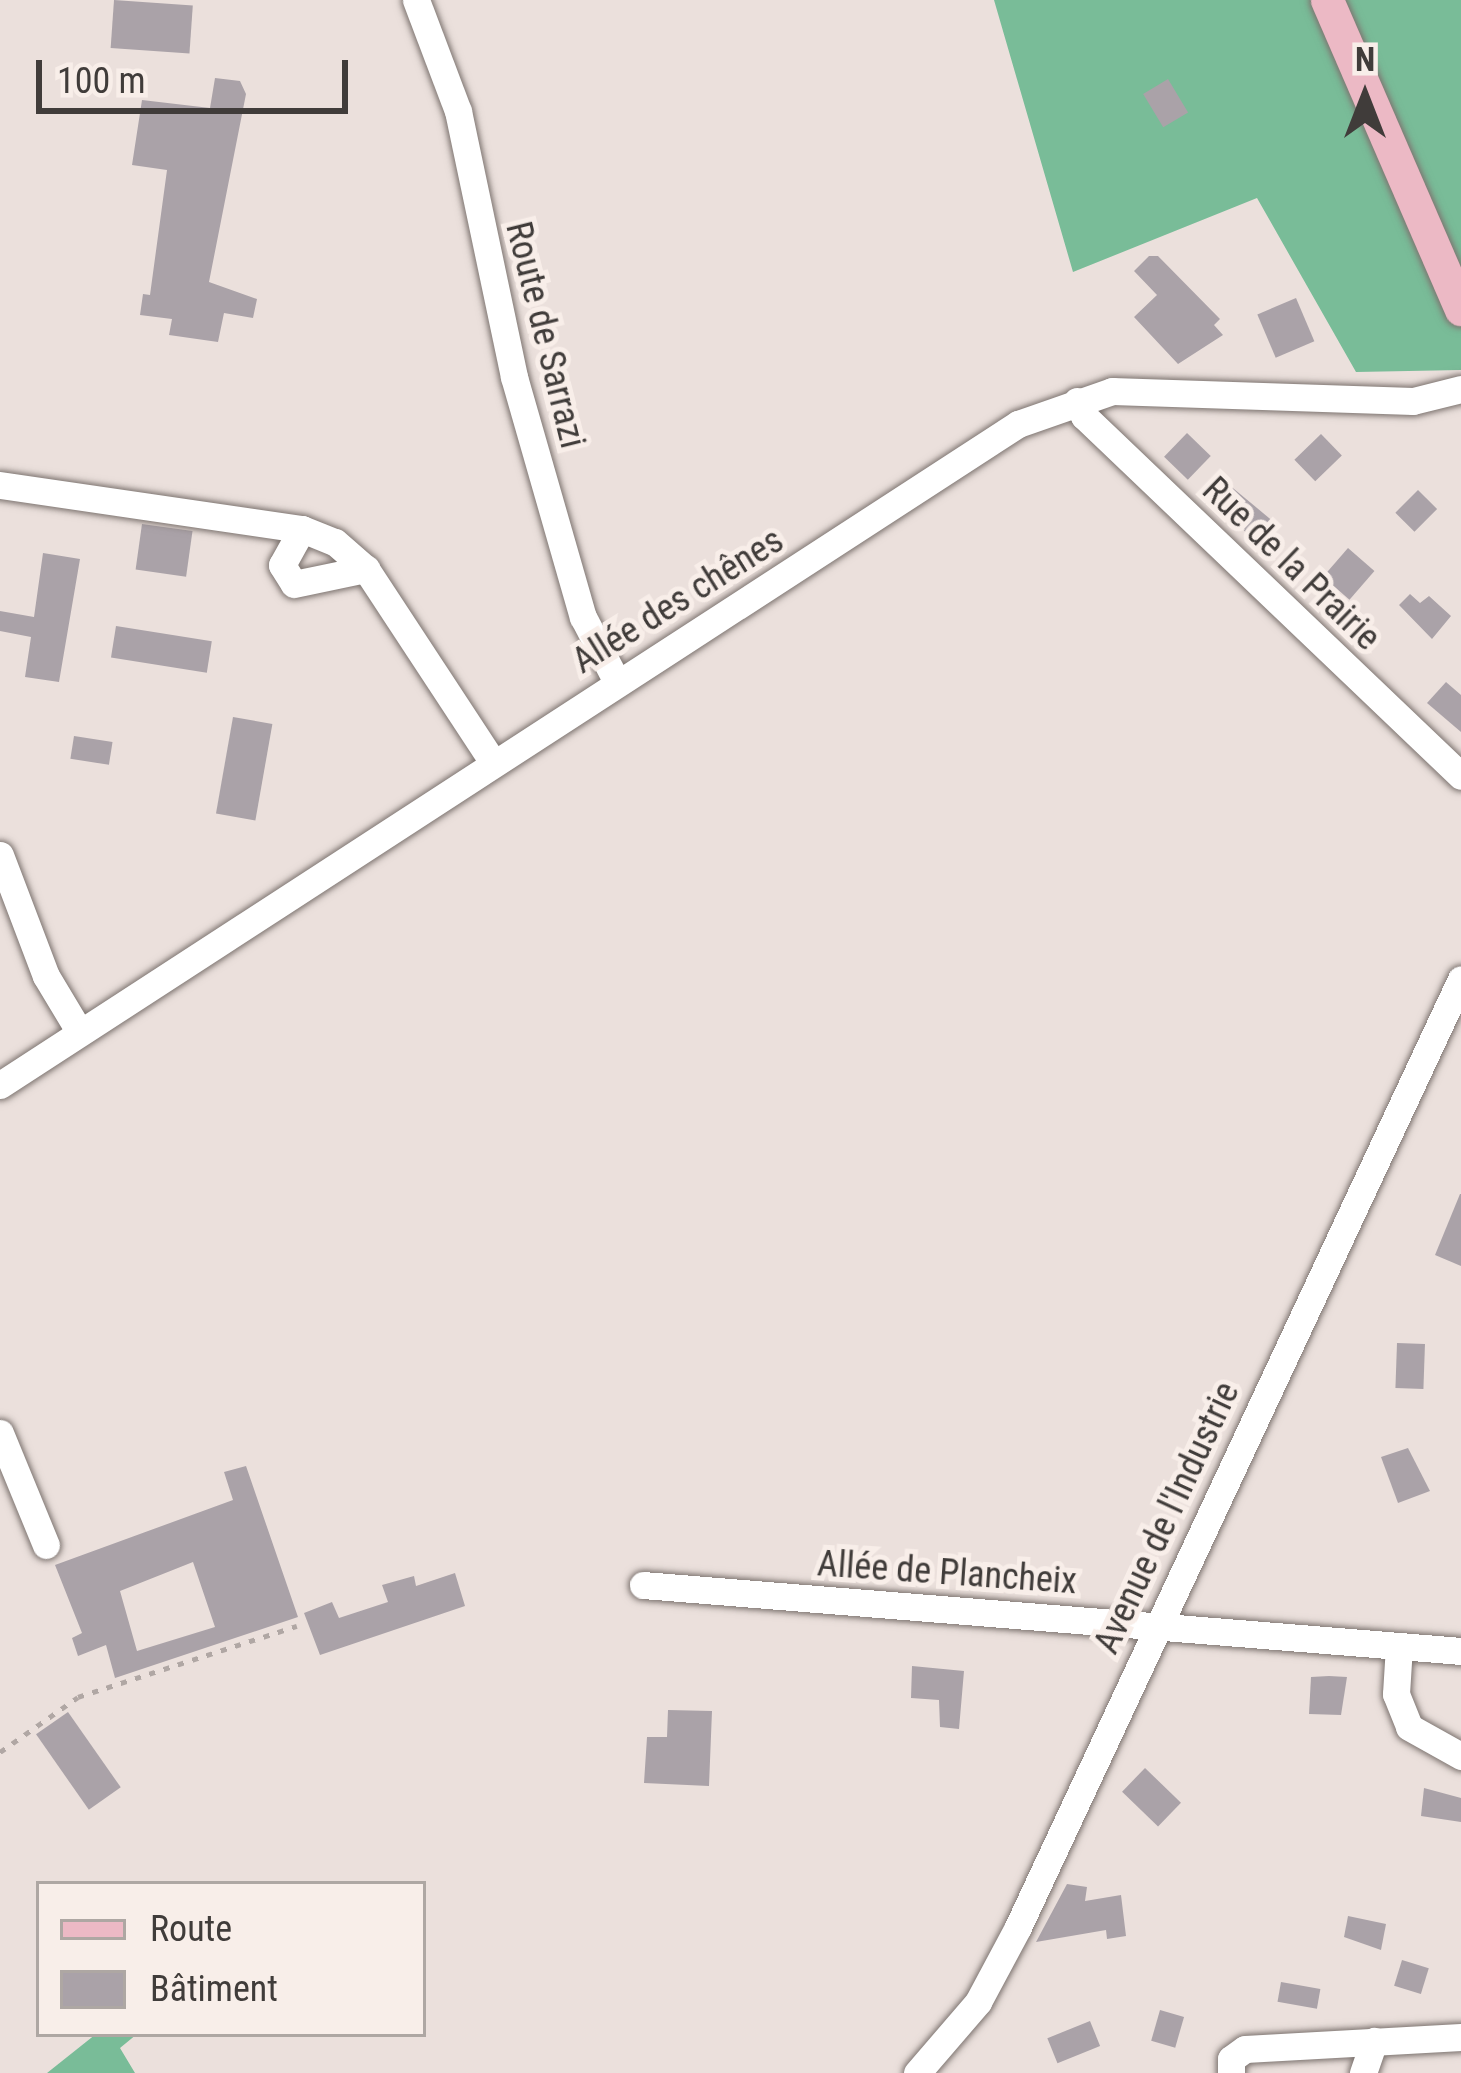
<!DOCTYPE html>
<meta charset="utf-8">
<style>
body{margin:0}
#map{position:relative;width:1461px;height:2073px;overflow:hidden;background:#ebe0dc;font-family:"Roboto Condensed",sans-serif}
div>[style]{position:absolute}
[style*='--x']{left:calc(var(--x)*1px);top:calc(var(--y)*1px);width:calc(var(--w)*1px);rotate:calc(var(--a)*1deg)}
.forest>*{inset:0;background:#79bc98}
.building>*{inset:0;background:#aaa2a8;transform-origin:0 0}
.path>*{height:4.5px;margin-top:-2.25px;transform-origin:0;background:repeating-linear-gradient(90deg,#b0a7a4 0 6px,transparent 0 15px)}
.roads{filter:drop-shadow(0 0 3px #7d7470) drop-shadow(0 0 3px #7d7470)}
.minor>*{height:27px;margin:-13.5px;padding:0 13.5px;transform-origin:13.5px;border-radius:13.5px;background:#fff}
.major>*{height:33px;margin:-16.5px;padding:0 16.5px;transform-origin:16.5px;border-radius:16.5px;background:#ecb9c5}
span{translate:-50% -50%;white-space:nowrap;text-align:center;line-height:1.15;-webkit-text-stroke:10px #f8eee9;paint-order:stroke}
.street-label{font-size:36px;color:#403c3a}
.legend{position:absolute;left:36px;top:1881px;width:390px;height:156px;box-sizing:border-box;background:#f8eee9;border:3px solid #aea7a3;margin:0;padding:15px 21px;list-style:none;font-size:36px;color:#403c3a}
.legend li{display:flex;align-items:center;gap:24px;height:60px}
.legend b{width:60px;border:3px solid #aea7a3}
.north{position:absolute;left:1305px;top:36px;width:120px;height:120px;-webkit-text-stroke:9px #f8eee9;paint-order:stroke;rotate:0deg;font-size:33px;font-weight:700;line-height:48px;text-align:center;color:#403c3a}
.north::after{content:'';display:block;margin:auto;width:42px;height:54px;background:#403c3a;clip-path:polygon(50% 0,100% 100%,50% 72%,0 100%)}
.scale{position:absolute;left:36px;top:60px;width:312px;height:54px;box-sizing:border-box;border:6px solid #403c3a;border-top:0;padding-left:15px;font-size:36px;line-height:42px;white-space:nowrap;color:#403c3a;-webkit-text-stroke:9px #f8eee9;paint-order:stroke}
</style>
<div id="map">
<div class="forest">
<div style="clip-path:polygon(994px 0,1461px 0,1461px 370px,1356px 372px,1257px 198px,1073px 272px)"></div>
<div style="clip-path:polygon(96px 2034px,137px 2034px,120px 2048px,135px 2073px,47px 2073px)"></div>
</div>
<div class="building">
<div style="left:114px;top:0;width:79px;height:48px;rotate:4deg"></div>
<div style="clip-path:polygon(215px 78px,240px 81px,246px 94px,209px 282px,257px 299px,253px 318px,224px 313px,218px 342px,169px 335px,172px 319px,140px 315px,143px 294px,150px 295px,167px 170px,132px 165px,142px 100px,210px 108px)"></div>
<div style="left:1168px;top:79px;width:39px;height:29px;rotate:59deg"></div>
<div style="clip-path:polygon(1149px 256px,1158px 256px,1220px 319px,1214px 325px,1223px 335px,1178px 364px,1134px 317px,1157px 295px,1134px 271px)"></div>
<div style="left:1296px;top:298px;width:47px;height:42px;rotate:67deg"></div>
<div style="left:1187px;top:433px;width:33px;height:33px;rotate:44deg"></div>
<div style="left:1321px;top:434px;width:30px;height:37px;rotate:46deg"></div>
<div style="clip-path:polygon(1228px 484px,1280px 527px,1261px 547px,1211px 499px)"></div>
<div style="left:1418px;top:490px;width:27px;height:32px;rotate:45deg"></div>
<div style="left:142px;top:524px;width:51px;height:46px;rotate:8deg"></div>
<div style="left:1348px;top:548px;width:35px;height:38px;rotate:41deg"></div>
<div style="clip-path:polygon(43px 553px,80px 559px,59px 682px,25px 677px,31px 637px,0 631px,0 611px,34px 617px)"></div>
<div style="clip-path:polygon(1410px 594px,1420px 603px,1429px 596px,1451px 616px,1432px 639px,1399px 605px)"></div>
<div style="left:116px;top:626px;width:97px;height:32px;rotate:9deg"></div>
<div style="clip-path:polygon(1446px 682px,1461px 695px,1461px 732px,1427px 703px)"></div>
<div style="left:233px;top:717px;width:40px;height:98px;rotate:10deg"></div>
<div style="left:74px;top:736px;width:39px;height:23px;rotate:9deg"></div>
<div style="clip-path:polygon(1460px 1194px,1461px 1194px,1461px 1266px,1435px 1255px)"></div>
<div style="left:1397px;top:1343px;width:28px;height:45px;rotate:2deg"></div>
<div style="clip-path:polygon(1408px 1448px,1430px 1491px,1398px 1503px,1381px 1457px)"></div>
<div style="clip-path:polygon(evenodd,246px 1466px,298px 1617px,115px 1678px,106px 1645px,78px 1656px,72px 1638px,82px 1633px,55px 1565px,233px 1500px,224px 1472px,246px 1466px,193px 1562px,215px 1627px,137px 1651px,120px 1591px,193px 1562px)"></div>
<div style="clip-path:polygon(455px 1573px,465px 1606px,320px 1655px,304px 1613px,332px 1602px,339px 1618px,388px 1602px,382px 1585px,414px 1576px,416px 1586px)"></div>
<div style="clip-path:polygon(912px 1666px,964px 1671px,959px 1729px,940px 1727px,939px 1700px,911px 1698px)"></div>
<div style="clip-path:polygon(1329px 1676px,1347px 1677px,1341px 1715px,1309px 1714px,1311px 1677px)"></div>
<div style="clip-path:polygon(668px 1710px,712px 1711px,709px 1786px,644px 1783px,647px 1737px,667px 1737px)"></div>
<div style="left:68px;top:1712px;width:92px;height:39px;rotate:55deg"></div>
<div style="left:1145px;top:1768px;width:50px;height:33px;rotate:44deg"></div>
<div style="clip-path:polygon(1424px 1788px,1461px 1798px,1461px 1822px,1421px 1816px)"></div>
<div style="clip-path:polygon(1067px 1884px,1087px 1887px,1085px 1901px,1121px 1895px,1126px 1936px,1107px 1939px,1106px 1930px,1036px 1942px)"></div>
<div style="clip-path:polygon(1348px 1916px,1386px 1924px,1381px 1950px,1344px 1937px)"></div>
<div style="left:1402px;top:1960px;width:28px;height:27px;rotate:17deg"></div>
<div style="left:1281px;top:1982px;width:40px;height:20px;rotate:10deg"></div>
<div style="left:1160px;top:2010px;width:25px;height:32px;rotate:16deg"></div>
<div style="left:1090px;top:2021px;width:27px;height:46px;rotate:68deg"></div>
</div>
<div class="path">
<div style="--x:0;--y:1752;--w:95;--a:-35.2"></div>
<div style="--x:78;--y:1697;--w:230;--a:-18"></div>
</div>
<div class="roads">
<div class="minor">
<div style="--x:416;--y:0;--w:119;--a:69.3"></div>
<div style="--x:458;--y:111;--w:272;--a:78.1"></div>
<div style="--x:514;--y:377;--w:250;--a:74"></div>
<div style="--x:583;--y:617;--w:73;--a:62.4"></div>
<div style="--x:1077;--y:401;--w:17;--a:65"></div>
<div style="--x:1084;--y:416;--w:521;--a:43.68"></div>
<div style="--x:0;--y:485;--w:305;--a:8.3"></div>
<div style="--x:302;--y:529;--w:35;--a:22"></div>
<div style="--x:335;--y:542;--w:41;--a:41.1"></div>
<div style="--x:366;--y:569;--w:231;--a:56.7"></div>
<div style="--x:302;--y:529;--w:41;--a:119.1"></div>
<div style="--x:282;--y:565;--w:22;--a:58"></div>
<div style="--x:294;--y:584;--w:74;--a:-11.8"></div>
<div style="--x:0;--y:855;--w:129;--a:69.2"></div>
<div style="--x:46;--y:976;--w:64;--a:59"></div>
<div style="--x:0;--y:1085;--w:1214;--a:-33"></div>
<div style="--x:1018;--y:424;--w:100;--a:-19.3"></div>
<div style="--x:1112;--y:391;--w:301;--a:1.9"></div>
<div style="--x:1413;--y:401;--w:49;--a:-14"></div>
<div style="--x:0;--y:1433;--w:121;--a:67.7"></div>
<div style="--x:643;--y:1585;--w:821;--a:4.61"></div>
<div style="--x:1399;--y:1646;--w:48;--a:93.6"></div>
<div style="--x:1396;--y:1694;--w:35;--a:68"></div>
<div style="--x:1409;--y:1727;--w:60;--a:29.1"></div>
<div style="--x:917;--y:2073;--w:94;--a:-49.3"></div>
<div style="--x:978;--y:2002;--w:85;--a:-61.9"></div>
<div style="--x:1018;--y:1927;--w:1046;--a:-64.95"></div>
<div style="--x:1231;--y:2073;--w:14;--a:-90"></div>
<div style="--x:1231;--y:2059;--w:17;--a:-36"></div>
<div style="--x:1245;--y:2049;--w:216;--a:-3.2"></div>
<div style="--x:1363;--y:2073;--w:34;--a:-71"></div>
</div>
<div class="major">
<div style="--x:1327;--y:0;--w:337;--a:66.6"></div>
</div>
</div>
<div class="street-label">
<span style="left:545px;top:335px;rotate:76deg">Route de Sarrazi</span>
<span style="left:1291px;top:564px;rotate:44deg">Rue de la Prairie</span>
<span style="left:678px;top:601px;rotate:-32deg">Allée des chênes</span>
<span style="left:1167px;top:1518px;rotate:-65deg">Avenue de l'Industrie</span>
<span style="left:947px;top:1573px;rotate:4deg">Allée de Plancheix</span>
</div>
<ul class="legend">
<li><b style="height:15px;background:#ecb9c5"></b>Route</li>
<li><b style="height:33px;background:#aaa2a8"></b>Bâtiment</li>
</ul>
<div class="north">N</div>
<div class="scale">100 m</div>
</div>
